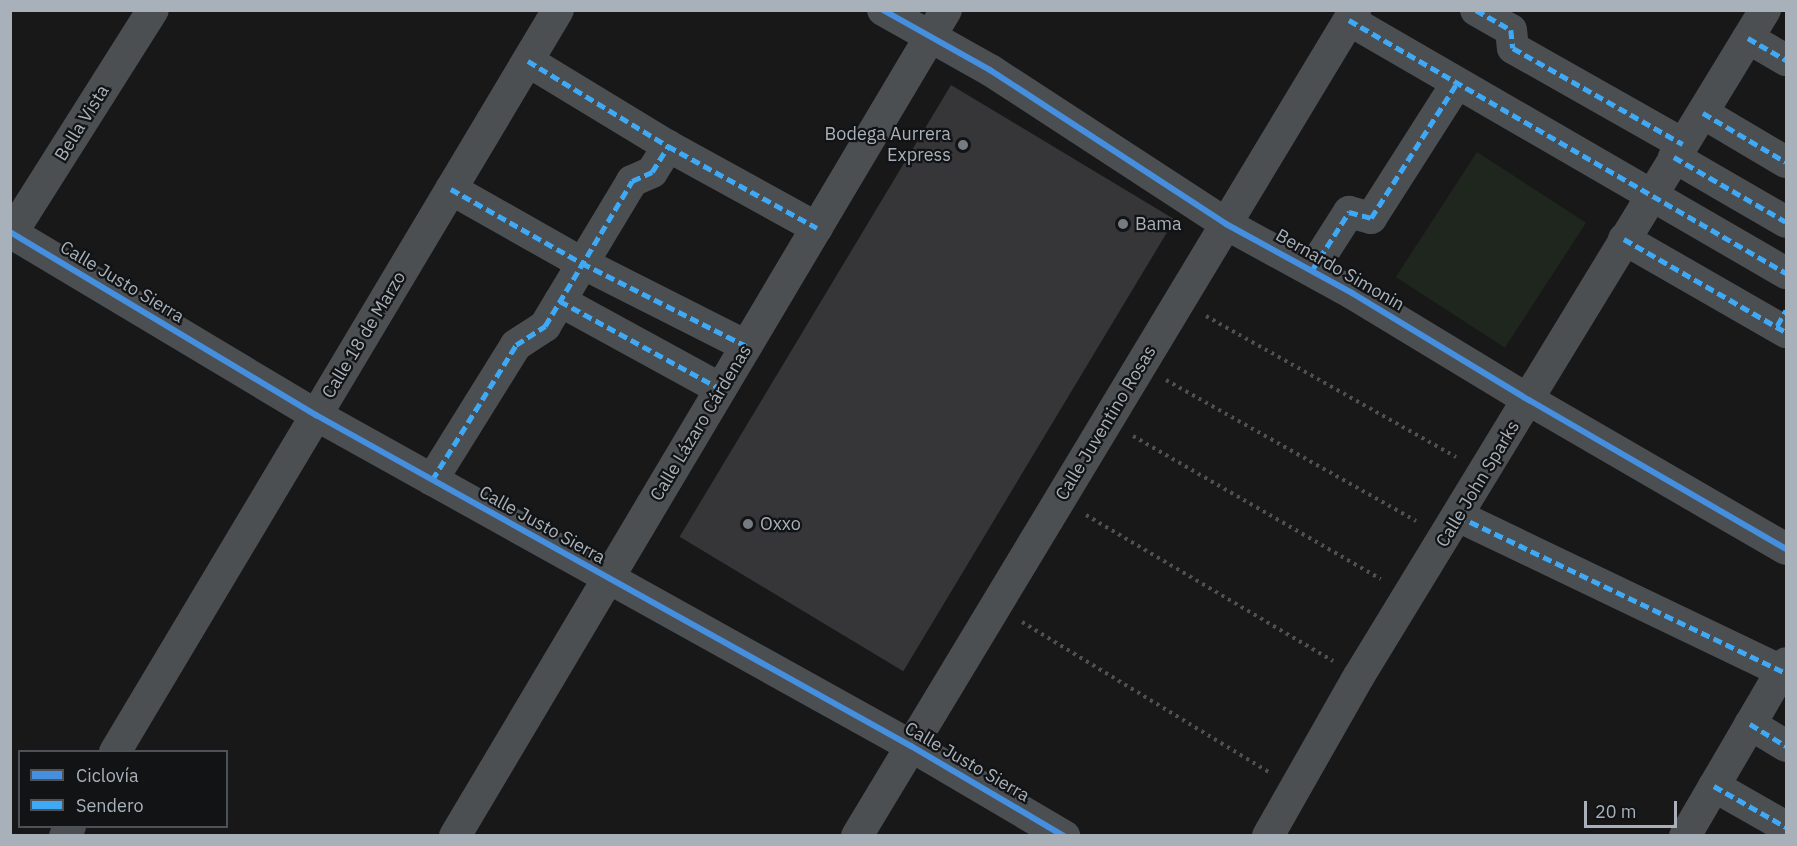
<!DOCTYPE html>
<meta charset="utf-8">
<style>
body{margin:0}
#map{position:relative;width:1797px;height:846px;overflow:hidden;background:#181819;font-family:"IBM Plex Sans",sans-serif}
div>[style]{position:absolute}
[style*='--x']{left:calc(var(--x)*1px);top:calc(var(--y)*1px);width:calc(var(--w)*1px);rotate:calc(var(--a)*1deg)}
.green>*{inset:0;background:#1e261e;transform-origin:0 0}
.building>*{inset:0;background:#363638;transform-origin:0 0}
.path>*{height:4px;margin-top:-2px;transform-origin:0;background:repeating-linear-gradient(90deg,#4e5053 0 3px,transparent 0 7.5px)}
.minor>*{height:32px;margin:-16px;padding:0 16px;transform-origin:16px;border-radius:16px;background:#4c4f52}
.quiet>*{height:4.5px;margin-top:-2.25px;transform-origin:0;background:repeating-linear-gradient(90deg,#3fa9f5 0 9px,transparent 0 13.5px)}
.cycleway>*{height:6px;margin:-3px;padding:0 3px;transform-origin:3px;border-radius:3px;background:#468fdf}
.dots>*{width:16px;height:16px;translate:-50% -50%;box-sizing:border-box;border:3px solid #121315;border-radius:50%}
span{translate:-50% -50%;white-space:nowrap;text-align:center;line-height:1.15;-webkit-text-stroke:4.5px #121315;paint-order:stroke}
.street-label{font-size:18px;color:#a8b1ba}
.poi-label{font-size:18px;color:#a8b1ba}
.right{translate:-100% -50%;text-align:right}
.left{translate:0 -50%;text-align:left}
.frame{position:absolute;inset:0;border:12px solid #a8b1ba;pointer-events:none}
.legend{position:absolute;left:18px;top:750px;width:210px;height:78px;box-sizing:border-box;background:#121315;border:2px solid #4e5257;margin:0;padding:8px 10px;list-style:none;font-size:18px;color:#a8b1ba}
.legend li{display:flex;align-items:center;gap:12px;height:30px}
.legend b{width:30px;border:2px solid #4e5257}
.scale{position:absolute;left:1584px;top:801px;width:93px;height:27px;box-sizing:border-box;border:3px solid #a8b1ba;border-top:0;padding-left:8px;font-size:18px;line-height:21px;white-space:nowrap;color:#a8b1ba;-webkit-text-stroke:4px #121315;paint-order:stroke}
</style>
<div id="map">
<div class="green">
<div style="left:1477px;top:152px;width:130px;height:149px;rotate:33deg"></div>
</div>
<div class="building">
<div style="left:951px;top:85px;width:261px;height:527px;rotate:31deg"></div>
</div>
<div class="path">
<div style="--x:1206;--y:316;--w:287;--a:29.4"></div>
<div style="--x:1166;--y:380;--w:287;--a:29.4"></div>
<div style="--x:1133;--y:436;--w:286;--a:30"></div>
<div style="--x:1086;--y:515;--w:287;--a:30.6"></div>
<div style="--x:1022;--y:622;--w:289;--a:31.3"></div>
</div>
<div class="minor">
<div style="--x:883;--y:10;--w:123;--a:29.3"></div>
<div style="--x:990;--y:70;--w:282;--a:33.1"></div>
<div style="--x:1226;--y:224;--w:144;--a:28.7"></div>
<div style="--x:1352;--y:293;--w:207;--a:31.2"></div>
<div style="--x:1529;--y:400;--w:297;--a:30.1"></div>
<div style="--x:1476;--y:10;--w:40;--a:29.7"></div>
<div style="--x:1511;--y:30;--w:18;--a:84"></div>
<div style="--x:1513;--y:48;--w:195;--a:29.5"></div>
<div style="--x:1349;--y:20;--w:505;--a:30.07"></div>
<div style="--x:1748;--y:38;--w:44;--a:30.1"></div>
<div style="--x:528;--y:61;--w:164;--a:31.3"></div>
<div style="--x:668;--y:146;--w:170;--a:28.8"></div>
<div style="--x:1703;--y:113;--w:96;--a:30.6"></div>
<div style="--x:1674;--y:157;--w:129;--a:30.1"></div>
<div style="--x:451;--y:189;--w:150;--a:29.5"></div>
<div style="--x:582;--y:263;--w:184;--a:26.8"></div>
<div style="--x:10;--y:232;--w:357;--a:30.9"></div>
<div style="--x:316;--y:415;--w:681;--a:29.09"></div>
<div style="--x:911;--y:746;--w:178;--a:30.5"></div>
<div style="--x:10;--y:236;--w:267;--a:-57.7"></div>
<div style="--x:1624;--y:239;--w:187;--a:29.9"></div>
<div style="--x:1312;--y:270;--w:69;--a:-57.5"></div>
<div style="--x:1349;--y:212;--w:23;--a:15"></div>
<div style="--x:1371;--y:218;--w:160;--a:-57.5"></div>
<div style="--x:560;--y:301;--w:183;--a:28.7"></div>
<div style="--x:432;--y:480;--w:159;--a:-58.1"></div>
<div style="--x:516;--y:345;--w:35;--a:-33"></div>
<div style="--x:545;--y:326;--w:169;--a:-59"></div>
<div style="--x:632;--y:181;--w:22;--a:-24"></div>
<div style="--x:652;--y:172;--w:31;--a:-58"></div>
<div style="--x:1458;--y:516;--w:364;--a:25.6"></div>
<div style="--x:1750;--y:724;--w:42;--a:31.4"></div>
<div style="--x:115;--y:752;--w:864;--a:-59.16"></div>
<div style="--x:1714;--y:786;--w:83;--a:29.7"></div>
<div style="--x:65;--y:836;--w:11;--a:-63"></div>
<div style="--x:455;--y:836;--w:961;--a:-59.27"></div>
<div style="--x:857;--y:836;--w:965;--a:-58.91"></div>
<div style="--x:1268;--y:836;--w:184;--a:-60.4"></div>
<div style="--x:1359;--y:676;--w:780;--a:-58.63"></div>
<div style="--x:1685;--y:836;--w:200;--a:-59.7"></div>
</div>
<div class="quiet">
<div style="--x:1476;--y:10;--w:40;--a:29.7"></div>
<div style="--x:1511;--y:30;--w:18;--a:84"></div>
<div style="--x:1513;--y:48;--w:195;--a:29.5"></div>
<div style="--x:1349;--y:20;--w:505;--a:30.07"></div>
<div style="--x:1748;--y:38;--w:44;--a:30.1"></div>
<div style="--x:528;--y:61;--w:164;--a:31.3"></div>
<div style="--x:668;--y:146;--w:170;--a:28.8"></div>
<div style="--x:1703;--y:113;--w:96;--a:30.6"></div>
<div style="--x:1674;--y:157;--w:129;--a:30.1"></div>
<div style="--x:451;--y:189;--w:150;--a:29.5"></div>
<div style="--x:582;--y:263;--w:184;--a:26.8"></div>
<div style="--x:1624;--y:239;--w:187;--a:29.9"></div>
<div style="--x:1312;--y:270;--w:69;--a:-57.5"></div>
<div style="--x:1349;--y:212;--w:23;--a:15"></div>
<div style="--x:1371;--y:218;--w:160;--a:-57.5"></div>
<div style="--x:560;--y:301;--w:183;--a:28.7"></div>
<div style="--x:1777;--y:326;--w:18;--a:-61"></div>
<div style="--x:432;--y:480;--w:159;--a:-58.1"></div>
<div style="--x:516;--y:345;--w:35;--a:-33"></div>
<div style="--x:545;--y:326;--w:169;--a:-59"></div>
<div style="--x:632;--y:181;--w:22;--a:-24"></div>
<div style="--x:652;--y:172;--w:31;--a:-58"></div>
<div style="--x:1458;--y:516;--w:364;--a:25.6"></div>
<div style="--x:1750;--y:724;--w:42;--a:31.4"></div>
<div style="--x:1714;--y:786;--w:83;--a:29.7"></div>
</div>
<div class="cycleway">
<div style="--x:883;--y:10;--w:123;--a:29.3"></div>
<div style="--x:990;--y:70;--w:282;--a:33.1"></div>
<div style="--x:1226;--y:224;--w:144;--a:28.7"></div>
<div style="--x:1352;--y:293;--w:207;--a:31.2"></div>
<div style="--x:1529;--y:400;--w:297;--a:30.1"></div>
<div style="--x:10;--y:232;--w:357;--a:30.9"></div>
<div style="--x:316;--y:415;--w:681;--a:29.09"></div>
<div style="--x:911;--y:746;--w:178;--a:30.5"></div>
</div>
<div class="dots">
<div style="left:963px;top:145px;background:#767b82"></div>
<div style="left:1123px;top:224px;background:#767b82"></div>
<div style="left:748px;top:524px;background:#767b82"></div>
</div>
<div class="street-label">
<span style="left:82px;top:123px;rotate:-58deg">Bella Vista</span>
<span style="left:1340px;top:270px;rotate:30deg">Bernardo Simonin</span>
<span style="left:122px;top:282px;rotate:31deg">Calle Justo Sierra</span>
<span style="left:364px;top:335px;rotate:-59deg">Calle 18 de Marzo</span>
<span style="left:701px;top:423px;rotate:-59deg">Calle Lázaro Cárdenas</span>
<span style="left:1106px;top:423px;rotate:-59deg">Calle Juventino Rosas</span>
<span style="left:1478px;top:484px;rotate:-59deg">Calle John Sparks</span>
<span style="left:542px;top:525px;rotate:29deg">Calle Justo Sierra</span>
<span style="left:967px;top:762px;rotate:30deg">Calle Justo Sierra</span>
</div>
<div class="poi-label">
<span class="right" style="left:951px;top:145px">Bodega Aurrera<br>Express</span>
<span class="left" style="left:1135px;top:224px">Bama</span>
<span class="left" style="left:760px;top:524px">Oxxo</span>
</div>
<div class="frame"></div>
<ul class="legend">
<li><b style="height:8px;background:#468fdf"></b>Ciclovía</li>
<li><b style="height:8px;background:#3fa9f5"></b>Sendero</li>
</ul>
<div class="scale">20 m</div>
</div>
